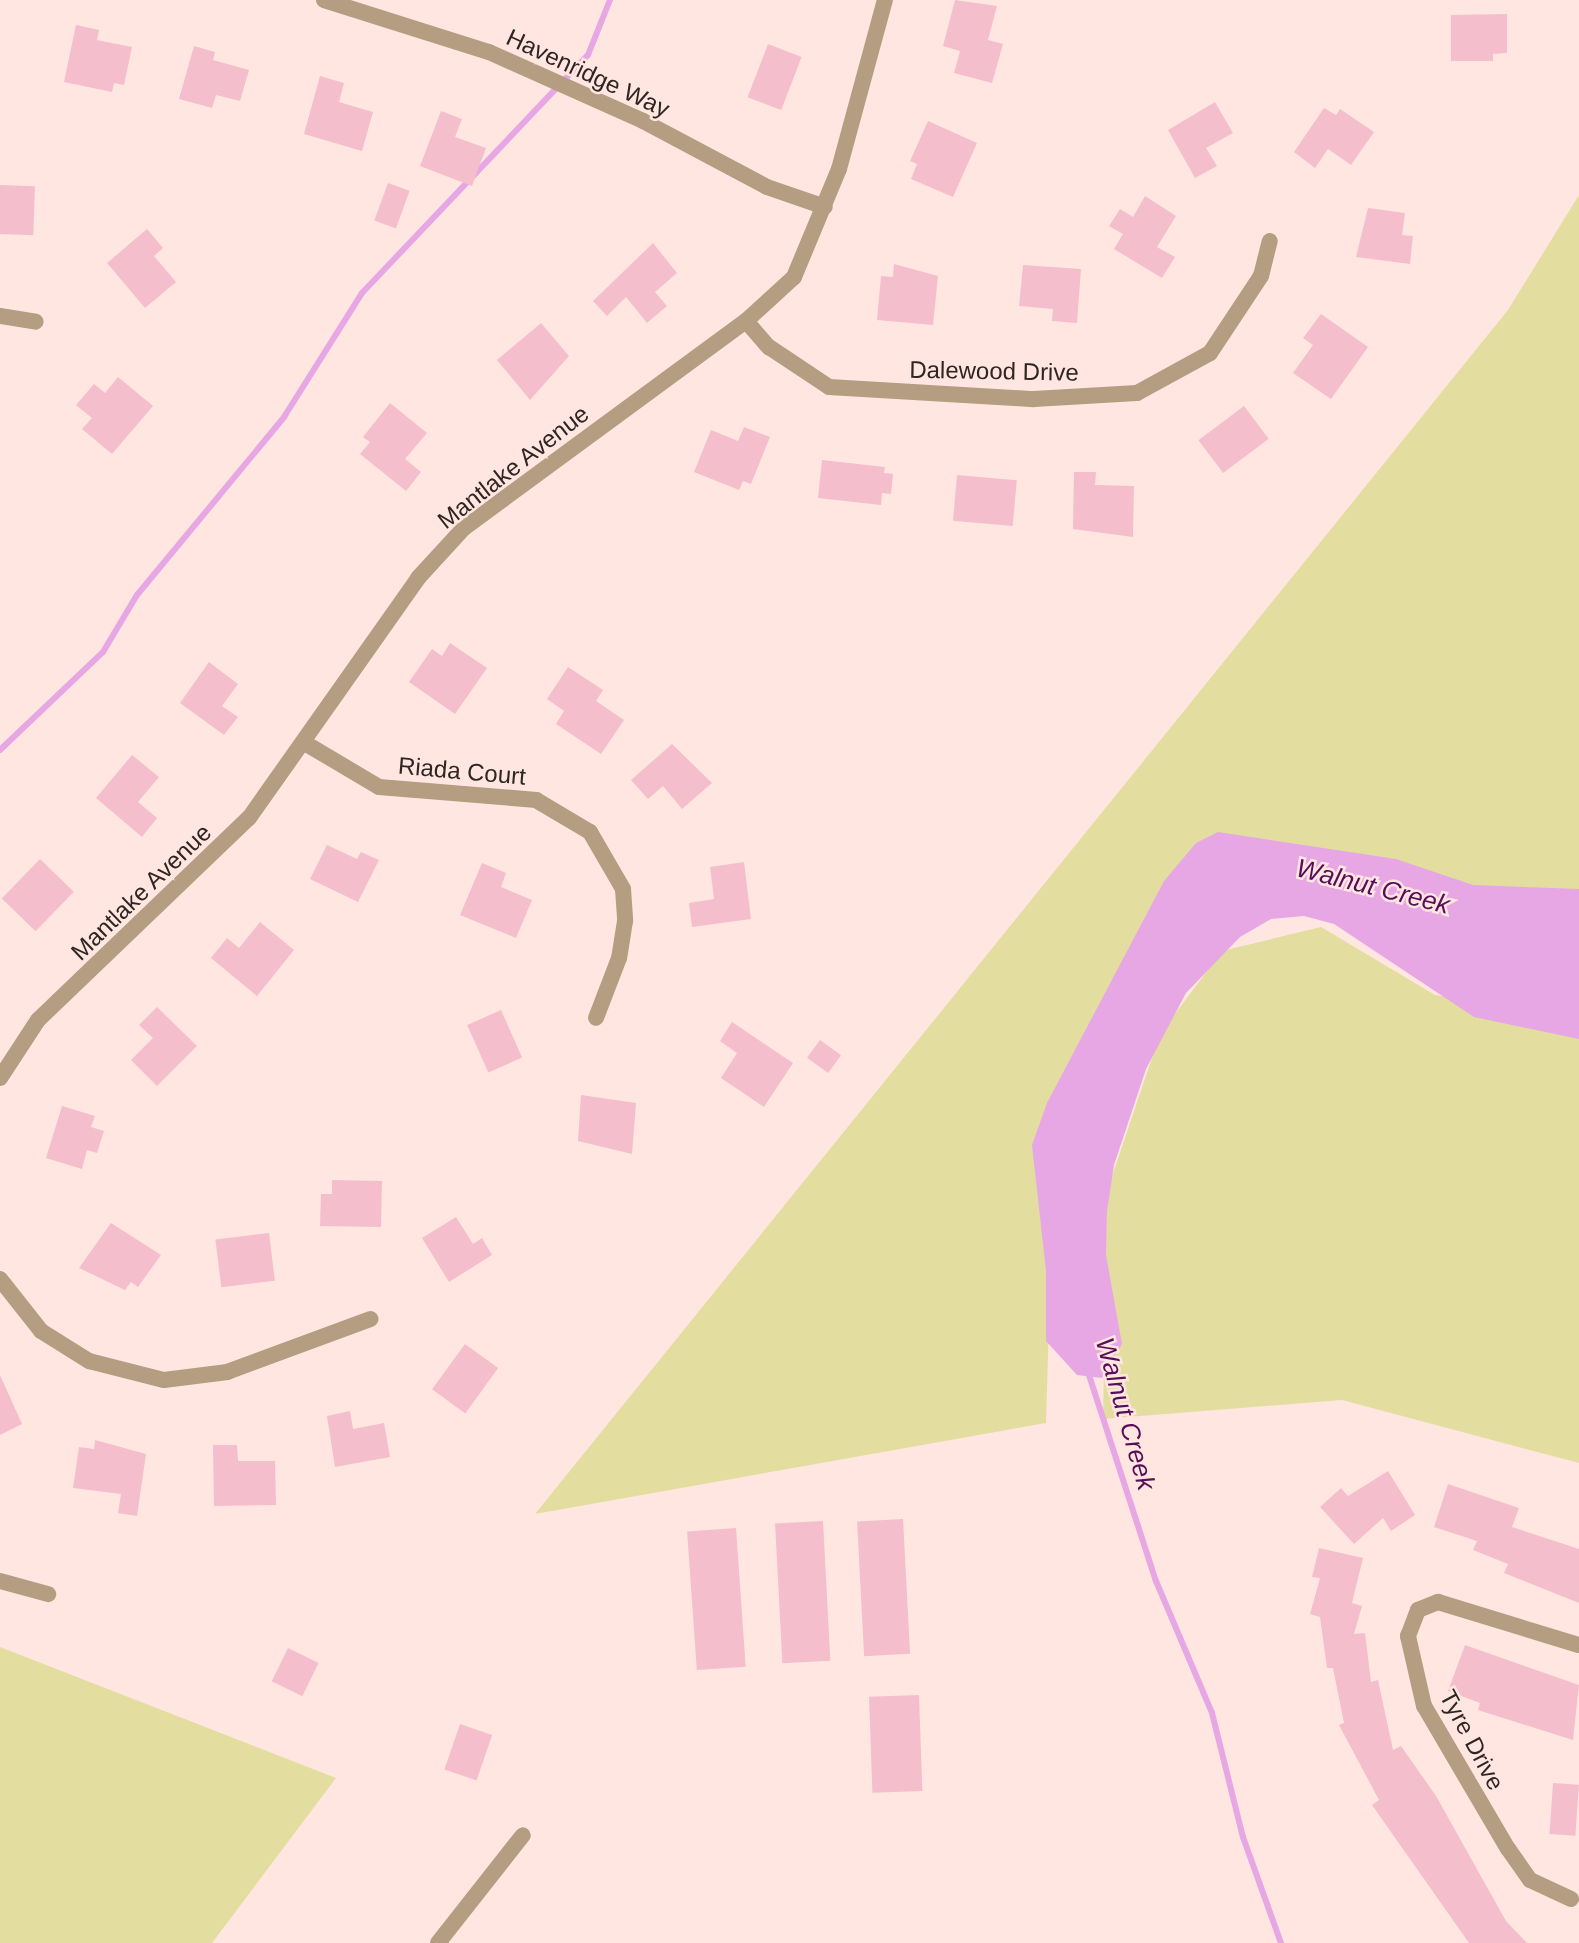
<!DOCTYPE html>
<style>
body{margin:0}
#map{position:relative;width:1579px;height:1943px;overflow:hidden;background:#ffe6e0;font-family:Helvetica,sans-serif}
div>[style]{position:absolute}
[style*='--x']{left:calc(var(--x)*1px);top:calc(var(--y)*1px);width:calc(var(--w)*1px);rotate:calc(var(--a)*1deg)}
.green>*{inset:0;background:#e3dea0}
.water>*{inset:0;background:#e6a7e4}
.stream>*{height:6px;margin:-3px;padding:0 3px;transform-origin:3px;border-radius:3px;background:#e6a7e4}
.building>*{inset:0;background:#f5becc;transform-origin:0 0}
.street>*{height:16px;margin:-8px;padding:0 8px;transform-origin:8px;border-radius:8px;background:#b59d81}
span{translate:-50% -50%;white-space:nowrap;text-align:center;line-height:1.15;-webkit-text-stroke:5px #ffe6e0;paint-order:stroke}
.street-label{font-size:24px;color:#2f2623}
.water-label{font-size:26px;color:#580d59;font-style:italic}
</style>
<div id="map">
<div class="green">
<div style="clip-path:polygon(1579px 195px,1579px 891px,1467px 888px,1294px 856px,1054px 1151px,1046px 1423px,535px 1514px,1508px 310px)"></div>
<div style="clip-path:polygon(1321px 927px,1435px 995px,1579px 1017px,1579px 1463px,1342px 1400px,1103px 1419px,1107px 1191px,1160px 1034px,1222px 951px)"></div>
<div style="clip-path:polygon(0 1647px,336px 1778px,212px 1943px,0 1943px)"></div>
</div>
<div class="water">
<div style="clip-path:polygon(1218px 832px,1396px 859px,1473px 885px,1579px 889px,1579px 1039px,1474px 1017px,1334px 924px,1304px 916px,1271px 919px,1240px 937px,1186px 993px,1146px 1069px,1114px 1165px,1107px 1211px,1106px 1255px,1122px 1344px,1102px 1378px,1077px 1375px,1046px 1341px,1046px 1271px,1032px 1145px,1047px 1103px,1164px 881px,1196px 843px)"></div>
</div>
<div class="stream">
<div style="--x:0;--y:750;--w:142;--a:-43.6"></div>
<div style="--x:103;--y:652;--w:66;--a:-59.2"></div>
<div style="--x:137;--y:595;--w:231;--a:-50.4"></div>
<div style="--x:284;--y:417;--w:146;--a:-57.8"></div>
<div style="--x:362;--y:293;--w:328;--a:-46.5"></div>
<div style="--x:588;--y:55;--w:59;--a:-68.2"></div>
<div style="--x:1087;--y:1369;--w:223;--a:72"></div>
<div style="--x:1156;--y:1581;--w:143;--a:67"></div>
<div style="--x:1212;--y:1713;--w:128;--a:76"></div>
<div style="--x:1243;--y:1837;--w:113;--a:70.3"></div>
</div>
<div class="building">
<div style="clip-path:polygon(955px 0,997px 6px,988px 40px,1003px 44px,992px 83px,954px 73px,960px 51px,943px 46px)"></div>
<div style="clip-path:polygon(1507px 14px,1507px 53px,1493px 54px,1493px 61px,1451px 61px,1451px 15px)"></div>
<div style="clip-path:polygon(76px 25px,99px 30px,97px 40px,132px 47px,124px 85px,114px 83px,112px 92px,64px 82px)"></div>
<div style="left:768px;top:44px;width:36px;height:57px;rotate:21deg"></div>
<div style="clip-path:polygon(194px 46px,215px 52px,213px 60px,249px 70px,240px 101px,216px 95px,212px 108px,179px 99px)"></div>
<div style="clip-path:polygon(320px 76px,344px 83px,339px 102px,373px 112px,362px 151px,304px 134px)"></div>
<div style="clip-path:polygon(1215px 102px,1233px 133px,1206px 148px,1217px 166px,1195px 178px,1168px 130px)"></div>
<div style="clip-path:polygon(1324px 108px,1336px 115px,1340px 109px,1374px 132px,1351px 165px,1328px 149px,1315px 168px,1294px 152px)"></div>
<div style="clip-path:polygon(441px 111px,462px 119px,455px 137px,486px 148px,472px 186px,420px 166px)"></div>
<div style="clip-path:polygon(928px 121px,977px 143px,953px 197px,911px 179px,917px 164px,910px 161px)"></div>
<div style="left:388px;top:183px;width:23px;height:40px;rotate:20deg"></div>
<div style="left:0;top:185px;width:35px;height:49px;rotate:2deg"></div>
<div style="clip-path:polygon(1145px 196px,1176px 216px,1157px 247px,1175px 257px,1162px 278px,1114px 249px,1123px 234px,1109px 226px,1120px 209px,1133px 217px)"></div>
<div style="clip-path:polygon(1368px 208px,1405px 213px,1402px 235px,1413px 236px,1410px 264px,1356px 257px)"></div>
<div style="clip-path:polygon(147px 229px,163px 248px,154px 256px,176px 282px,145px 308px,107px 263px)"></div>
<div style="clip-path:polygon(653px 243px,677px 273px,655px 292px,667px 306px,647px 323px,626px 297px,607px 316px,593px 301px)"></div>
<div style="clip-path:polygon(894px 264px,938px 276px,933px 325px,877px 320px,881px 276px,893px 277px)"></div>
<div style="clip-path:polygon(1023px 265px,1081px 269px,1077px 323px,1052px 321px,1053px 309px,1019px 306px)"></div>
<div style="clip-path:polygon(1321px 314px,1368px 347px,1331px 399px,1293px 373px,1313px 345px,1303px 338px)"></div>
<div style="clip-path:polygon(541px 323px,569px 356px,530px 400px,497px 360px)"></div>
<div style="clip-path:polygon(118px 377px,153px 406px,112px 454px,82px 429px,92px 418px,76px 405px,94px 384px,105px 393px)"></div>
<div style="clip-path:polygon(390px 403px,427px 433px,405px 459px,421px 472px,406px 491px,360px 454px,370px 442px,363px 437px)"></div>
<div style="left:1244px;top:406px;width:41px;height:57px;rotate:53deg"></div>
<div style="clip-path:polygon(744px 427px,770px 437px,751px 484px,743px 481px,739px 490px,694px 472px,711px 430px,738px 441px)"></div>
<div style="clip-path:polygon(822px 460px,885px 467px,884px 473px,893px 474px,891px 494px,882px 493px,881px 505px,818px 498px)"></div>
<div style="clip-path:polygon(1074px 472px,1096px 472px,1095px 485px,1134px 486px,1133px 537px,1073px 529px)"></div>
<div style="left:957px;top:475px;width:60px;height:46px;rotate:5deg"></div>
<div style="clip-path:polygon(450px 643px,487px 668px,455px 714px,409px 682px,432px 649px,442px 656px)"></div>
<div style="clip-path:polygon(209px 662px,238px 684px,222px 706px,238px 717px,224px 735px,180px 703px)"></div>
<div style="clip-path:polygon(568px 667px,603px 690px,596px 701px,624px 720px,601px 754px,556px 724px,564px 711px,547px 699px)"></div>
<div style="clip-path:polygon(672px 744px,712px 783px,682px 809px,663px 786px,648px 799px,631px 780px)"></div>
<div style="clip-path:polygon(132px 755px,159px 777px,138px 802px,157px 818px,142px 837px,96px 798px)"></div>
<div style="clip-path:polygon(327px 845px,357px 859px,361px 852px,379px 860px,358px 902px,310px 879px)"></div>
<div style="left:40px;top:859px;width:47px;height:55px;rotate:44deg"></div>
<div style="clip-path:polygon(744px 862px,751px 919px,692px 927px,689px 903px,714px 899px,710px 867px)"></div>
<div style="clip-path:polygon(482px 863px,506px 873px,501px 887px,532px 900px,516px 938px,460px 915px)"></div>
<div style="clip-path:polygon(260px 922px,294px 950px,257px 996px,211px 958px,227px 938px,239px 948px)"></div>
<div style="clip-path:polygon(157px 1007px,197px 1046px,157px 1086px,131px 1060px,153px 1038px,139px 1025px)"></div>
<div style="left:501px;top:1010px;width:52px;height:37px;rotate:66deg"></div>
<div style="clip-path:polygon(732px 1022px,793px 1063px,764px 1107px,721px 1078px,737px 1053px,720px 1041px)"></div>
<div style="left:820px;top:1040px;width:26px;height:22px;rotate:36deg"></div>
<div style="clip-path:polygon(581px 1095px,636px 1103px,632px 1154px,578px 1141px)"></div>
<div style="clip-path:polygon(62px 1106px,95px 1116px,91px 1127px,104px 1131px,97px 1153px,87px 1150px,82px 1169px,46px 1158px)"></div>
<div style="clip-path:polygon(332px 1180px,382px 1181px,381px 1227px,320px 1226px,321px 1194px,332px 1194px)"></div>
<div style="clip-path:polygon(456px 1217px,473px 1244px,482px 1238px,492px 1255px,449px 1282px,422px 1238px)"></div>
<div style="clip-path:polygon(111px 1223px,161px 1255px,138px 1287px,131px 1282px,125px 1290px,79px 1268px)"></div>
<div style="left:269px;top:1233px;width:48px;height:54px;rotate:83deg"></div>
<div style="left:465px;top:1344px;width:41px;height:56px;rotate:36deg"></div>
<div style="clip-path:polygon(0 1375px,22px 1424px,0 1435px)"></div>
<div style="clip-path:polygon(350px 1411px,353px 1429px,384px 1423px,390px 1457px,335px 1467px,327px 1416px)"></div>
<div style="clip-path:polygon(95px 1440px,146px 1454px,137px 1516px,118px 1513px,121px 1494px,73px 1488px,79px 1447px,94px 1449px)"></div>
<div style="clip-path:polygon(213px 1445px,237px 1445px,238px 1461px,275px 1461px,276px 1505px,214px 1506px)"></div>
<div style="clip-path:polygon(1388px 1471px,1415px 1515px,1391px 1531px,1383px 1518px,1354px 1544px,1320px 1507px,1341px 1488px,1348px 1496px)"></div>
<div style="clip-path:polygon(1448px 1484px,1519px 1508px,1512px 1527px,1579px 1549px,1579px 1603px,1504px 1573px,1508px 1564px,1473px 1550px,1477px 1541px,1434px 1527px)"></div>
<div style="left:903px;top:1519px;width:135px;height:46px;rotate:87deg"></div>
<div style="left:823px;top:1521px;width:140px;height:48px;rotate:87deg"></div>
<div style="left:736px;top:1528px;width:139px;height:49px;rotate:86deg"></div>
<div style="clip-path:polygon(1319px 1548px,1363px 1558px,1352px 1603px,1362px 1606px,1354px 1634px,1365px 1633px,1371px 1682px,1378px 1680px,1393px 1750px,1401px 1746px,1436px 1796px,1506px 1921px,1527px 1943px,1469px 1943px,1372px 1805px,1379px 1800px,1339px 1725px,1344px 1723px,1333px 1668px,1327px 1668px,1320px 1617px,1310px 1614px,1320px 1578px,1312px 1577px)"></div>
<div style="clip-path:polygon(1465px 1645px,1579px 1685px,1573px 1740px,1478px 1710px,1480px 1703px,1448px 1691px)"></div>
<div style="left:288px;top:1648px;width:34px;height:37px;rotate:26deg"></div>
<div style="left:919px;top:1695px;width:96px;height:50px;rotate:88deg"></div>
<div style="left:460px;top:1724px;width:34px;height:48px;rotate:19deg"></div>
<div style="left:1553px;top:1783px;width:26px;height:51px;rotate:4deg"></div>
</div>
<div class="street">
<div style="--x:324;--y:0;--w:173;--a:17.5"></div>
<div style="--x:489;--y:52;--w:169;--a:24.1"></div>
<div style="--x:643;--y:121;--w:140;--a:28"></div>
<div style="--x:767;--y:187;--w:61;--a:19"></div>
<div style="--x:0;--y:316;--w:36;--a:9"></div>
<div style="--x:746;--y:321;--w:35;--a:49"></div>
<div style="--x:769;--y:347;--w:72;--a:33.7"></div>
<div style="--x:829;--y:387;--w:205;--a:3.4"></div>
<div style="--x:1034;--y:399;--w:103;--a:-3.3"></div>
<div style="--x:1137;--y:393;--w:83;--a:-28.7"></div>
<div style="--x:1210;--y:353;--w:92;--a:-56.5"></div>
<div style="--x:1261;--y:276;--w:36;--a:-76"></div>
<div style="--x:303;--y:742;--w:88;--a:30.6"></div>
<div style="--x:379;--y:787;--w:158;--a:4.7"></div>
<div style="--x:536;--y:800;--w:63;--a:30.7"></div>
<div style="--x:590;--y:832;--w:66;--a:59.9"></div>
<div style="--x:623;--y:889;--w:32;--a:86"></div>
<div style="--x:625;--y:921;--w:37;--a:99"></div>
<div style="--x:619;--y:958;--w:64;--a:111"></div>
<div style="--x:0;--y:1078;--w:69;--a:-56.8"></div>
<div style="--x:38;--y:1020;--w:292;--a:-43.8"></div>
<div style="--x:249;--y:818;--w:294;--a:-54.8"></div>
<div style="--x:418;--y:578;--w:68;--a:-47.4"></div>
<div style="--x:464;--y:528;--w:350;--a:-36.3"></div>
<div style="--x:746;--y:321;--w:65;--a:-42.5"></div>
<div style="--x:794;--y:277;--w:117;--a:-67.4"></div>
<div style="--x:839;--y:169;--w:175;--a:-74.8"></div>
<div style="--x:0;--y:1279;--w:66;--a:51.7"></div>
<div style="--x:41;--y:1331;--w:57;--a:32"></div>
<div style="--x:89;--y:1361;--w:77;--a:14.2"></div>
<div style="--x:164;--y:1380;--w:64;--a:-7.2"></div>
<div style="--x:227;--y:1372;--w:153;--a:-20.3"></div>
<div style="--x:0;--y:1581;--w:50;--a:15.2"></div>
<div style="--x:1571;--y:1899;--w:45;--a:-155.1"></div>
<div style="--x:1530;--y:1880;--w:38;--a:-125"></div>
<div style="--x:1508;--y:1849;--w:166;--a:-120.4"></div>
<div style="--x:1424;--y:1706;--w:72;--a:-102.9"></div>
<div style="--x:1408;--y:1636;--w:28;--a:-69"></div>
<div style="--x:1418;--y:1610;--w:22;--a:-22"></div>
<div style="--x:1438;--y:1602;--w:147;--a:17"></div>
<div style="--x:438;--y:1943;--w:137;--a:-51.8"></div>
</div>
<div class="street-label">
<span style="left:588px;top:73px;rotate:25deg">Havenridge Way</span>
<span style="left:994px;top:371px;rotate:1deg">Dalewood Drive</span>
<span style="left:513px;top:467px;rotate:-38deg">Mantlake Avenue</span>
<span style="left:462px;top:771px;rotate:5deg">Riada Court</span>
<span style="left:141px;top:892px;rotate:-44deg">Mantlake Avenue</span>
<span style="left:1472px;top:1740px;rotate:62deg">Tyre Drive</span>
</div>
<div class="water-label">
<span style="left:1373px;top:887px;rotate:14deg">Walnut Creek</span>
<span style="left:1125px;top:1414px;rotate:74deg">Walnut Creek</span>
</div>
</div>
